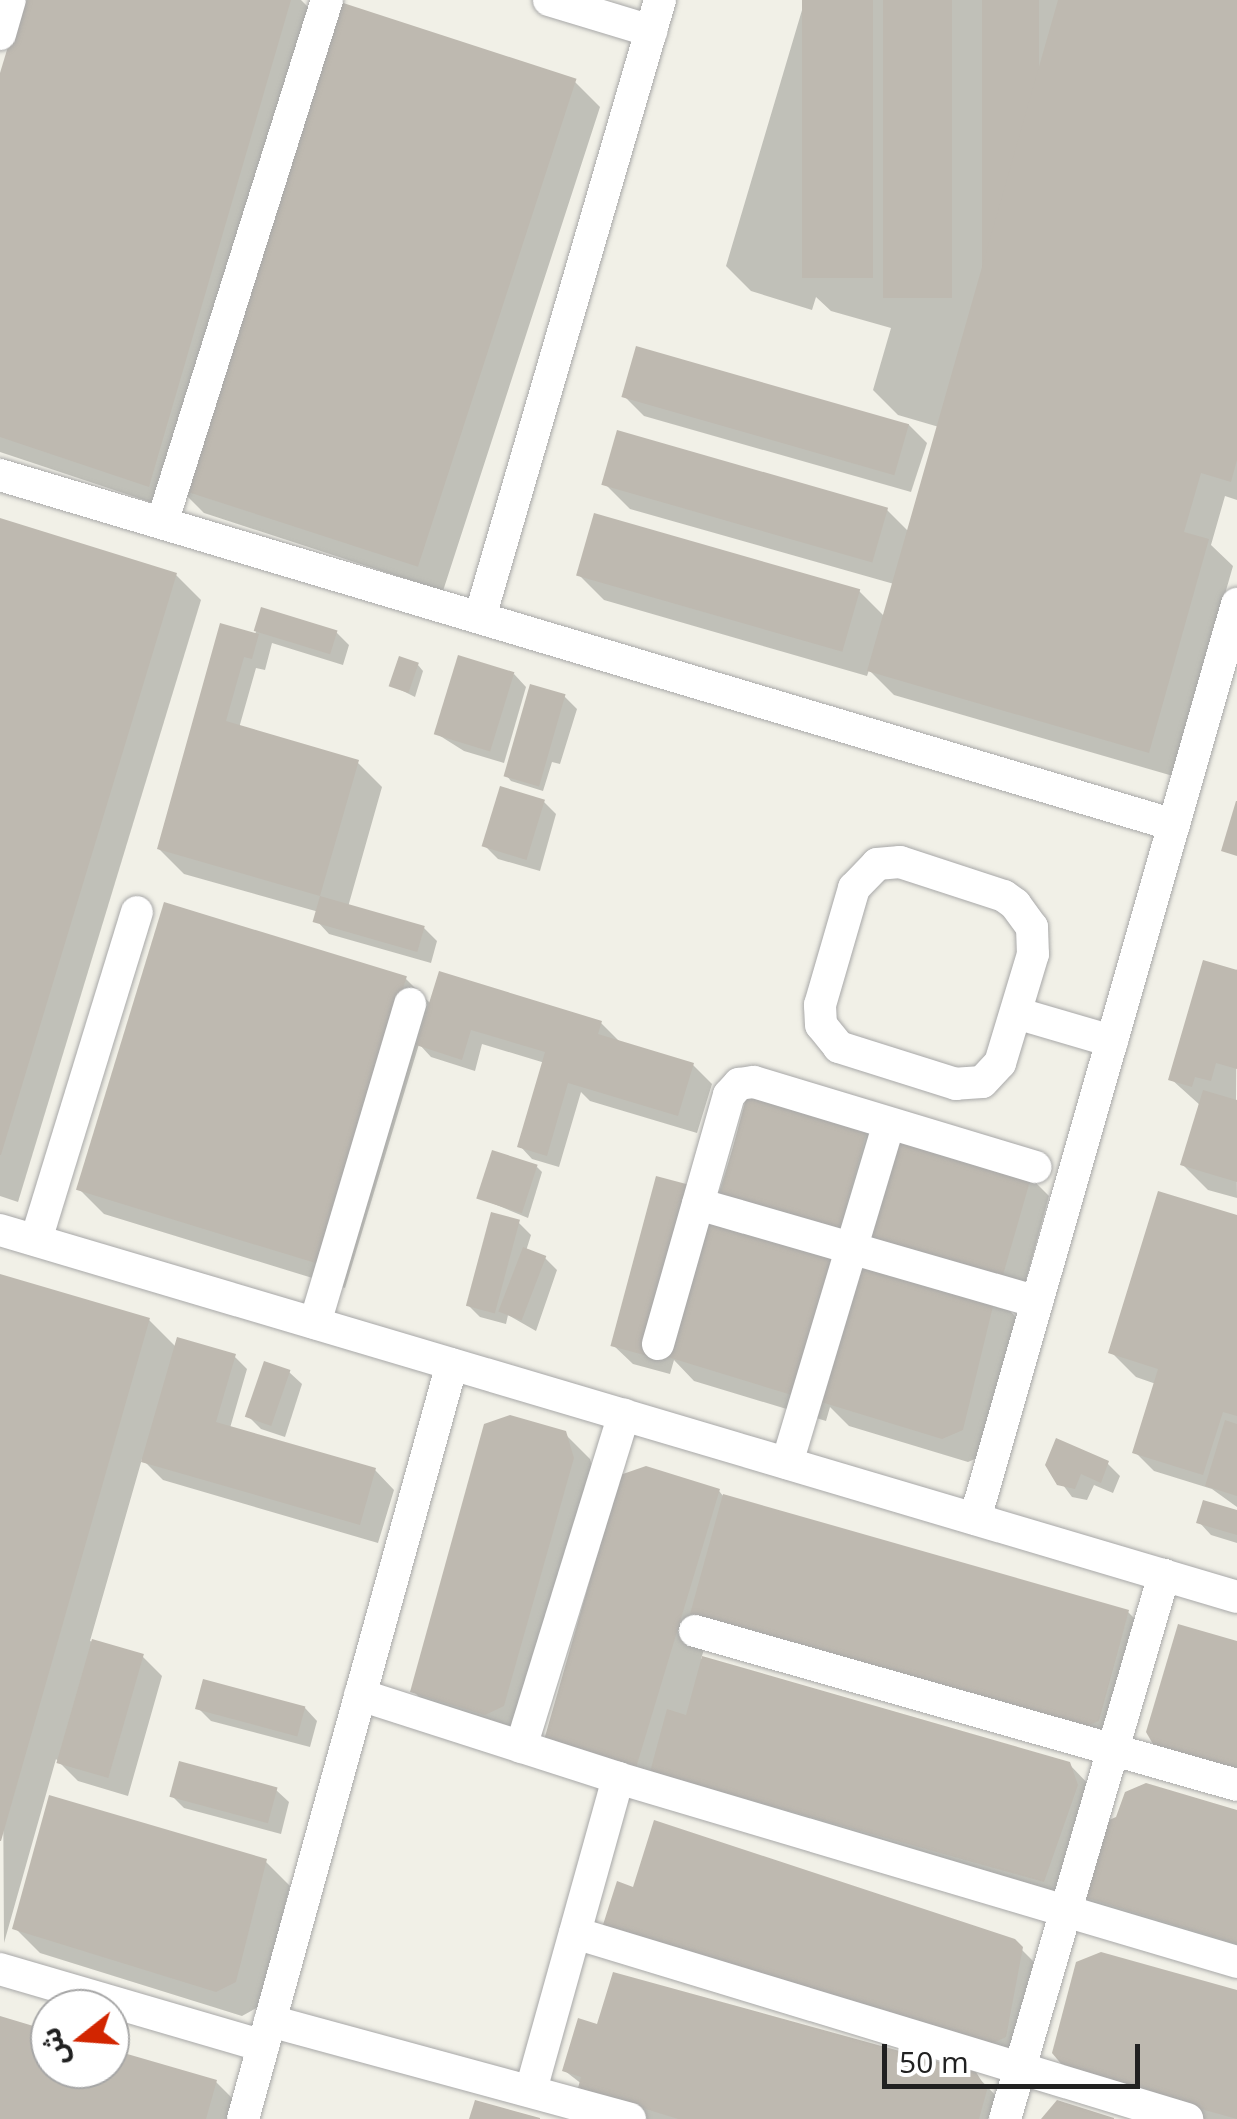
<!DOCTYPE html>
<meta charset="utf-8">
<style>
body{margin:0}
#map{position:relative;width:1237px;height:2119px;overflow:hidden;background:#f1f0e7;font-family:"Open Sans","Noto Sans Arabic",sans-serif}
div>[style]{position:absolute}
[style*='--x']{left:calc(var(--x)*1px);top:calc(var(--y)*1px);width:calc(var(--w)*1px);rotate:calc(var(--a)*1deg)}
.shadow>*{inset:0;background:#0003}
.building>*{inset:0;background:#beb9b0;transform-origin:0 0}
.roads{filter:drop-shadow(0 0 2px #a8a8a8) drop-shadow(0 0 2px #a8a8a8)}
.minor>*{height:32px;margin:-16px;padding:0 16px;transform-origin:16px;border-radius:16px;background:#fff}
span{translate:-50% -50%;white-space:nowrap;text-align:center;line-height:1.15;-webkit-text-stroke:10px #fff;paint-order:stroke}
.north{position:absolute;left:30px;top:1989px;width:100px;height:100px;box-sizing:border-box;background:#fff;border:2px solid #a6a6a6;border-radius:50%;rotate:253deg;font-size:28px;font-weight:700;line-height:40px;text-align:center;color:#212121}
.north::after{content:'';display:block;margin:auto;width:35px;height:45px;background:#d22500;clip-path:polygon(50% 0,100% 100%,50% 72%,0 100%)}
.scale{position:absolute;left:882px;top:2044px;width:258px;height:45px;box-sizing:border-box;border:5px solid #212121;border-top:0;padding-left:12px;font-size:30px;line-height:35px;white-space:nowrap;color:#212121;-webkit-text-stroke:8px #fff;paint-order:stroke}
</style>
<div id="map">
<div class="shadow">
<div style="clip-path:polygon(24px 0,301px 0,318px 17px,575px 82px,600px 107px,443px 591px,204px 513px,180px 489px,174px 510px,0 452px,0 81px)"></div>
<div style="clip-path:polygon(805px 0,1237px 0,1237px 500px,1225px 496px,1211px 545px,1233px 566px,1173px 776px,894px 695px,869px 670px,867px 676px,604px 600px,579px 575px,859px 591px,885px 617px,894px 584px,630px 509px,605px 484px,886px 509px,909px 532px,939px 427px,898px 415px,873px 390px,891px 328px,831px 311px,816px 297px,812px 310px,751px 291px,726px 266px)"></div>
<div style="clip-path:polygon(625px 397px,908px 424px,927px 443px,911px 492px,644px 416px)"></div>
<div style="clip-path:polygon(0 521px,176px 575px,201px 600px,18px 1202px,0 1196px)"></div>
<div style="clip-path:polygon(263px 610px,337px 633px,349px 645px,343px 665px,272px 643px,265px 670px,256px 668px,239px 728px,357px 762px,382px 787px,348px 907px,424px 928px,437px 941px,431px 963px,329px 934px,317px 921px,319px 912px,184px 874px,159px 849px,222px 626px,255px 635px)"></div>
<div style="clip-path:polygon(418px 665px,423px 671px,415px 697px,391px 685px)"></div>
<div style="clip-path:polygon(514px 674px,526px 687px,504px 763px,464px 751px,437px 734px)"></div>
<div style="clip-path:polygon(564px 696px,577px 709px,560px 764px,552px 762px,543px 791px,511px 781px,506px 775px)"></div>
<div style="clip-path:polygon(544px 802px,556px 814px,540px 871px,498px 859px,485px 846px)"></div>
<div style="clip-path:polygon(1237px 969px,1236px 1102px,1237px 1198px,1208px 1190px,1183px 1165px,1201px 1106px,1171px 1079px)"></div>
<div style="clip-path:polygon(406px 979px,431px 1004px,601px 1023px,620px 1042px,693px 1065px,712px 1084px,697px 1133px,590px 1101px,581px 1092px,559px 1167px,532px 1159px,520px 1146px,545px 1063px,482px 1044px,475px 1071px,431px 1057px,419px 1044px,345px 1288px,104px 1214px,79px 1189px)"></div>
<div style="clip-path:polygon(750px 1094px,1030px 1177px,1049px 1196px,1020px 1302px,993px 1294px,1020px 1321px,987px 1454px,968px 1462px,849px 1426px,830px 1407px,826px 1421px,694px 1381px,674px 1360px,670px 1374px,633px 1364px,613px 1345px,714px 1208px)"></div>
<div style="clip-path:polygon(537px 1167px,542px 1172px,528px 1218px,480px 1198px)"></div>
<div style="clip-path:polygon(1237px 1218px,1237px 1507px,1212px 1489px,1154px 1471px,1135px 1452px,1156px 1384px,1136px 1377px,1111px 1352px)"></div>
<div style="clip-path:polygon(518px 1222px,531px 1235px,526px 1251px,545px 1258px,557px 1270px,536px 1331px,508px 1315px,506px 1324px,480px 1317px,468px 1305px)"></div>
<div style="clip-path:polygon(0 1277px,149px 1320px,176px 1347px,234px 1356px,247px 1369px,230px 1428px,375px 1470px,394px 1490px,378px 1543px,163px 1480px,142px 1459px,90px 1641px,143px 1657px,162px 1676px,128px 1796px,78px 1781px,56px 1759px,4px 1943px)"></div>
<div style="clip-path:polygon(289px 1372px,302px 1384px,285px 1437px,261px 1429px,249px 1417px)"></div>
<div style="clip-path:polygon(565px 1434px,590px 1459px,598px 1484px,511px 1738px,438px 1716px,413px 1691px)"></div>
<div style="clip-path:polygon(1108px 1464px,1120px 1476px,1113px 1493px,1094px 1485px,1087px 1500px,1072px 1497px,1048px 1465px)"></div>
<div style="clip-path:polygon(719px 1491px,724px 1497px,1128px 1612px,1153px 1637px,1124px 1745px,710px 1630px,701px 1659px,1069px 1764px,1094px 1790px,1096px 1828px,1237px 1813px,1237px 1959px,1106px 1919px,1081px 1894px,1069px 1905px,571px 1764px)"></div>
<div style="clip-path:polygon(1237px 1513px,1237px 1543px,1211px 1535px,1199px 1522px)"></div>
<div style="clip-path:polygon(198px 1708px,305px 1708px,317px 1721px,310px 1747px,211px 1721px)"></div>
<div style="clip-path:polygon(276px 1790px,289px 1802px,281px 1834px,184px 1808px,172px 1796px)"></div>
<div style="clip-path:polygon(265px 1861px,290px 1886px,260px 2006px,242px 2016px,40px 1953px,15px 1928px)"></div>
<div style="clip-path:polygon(634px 1890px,1013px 1941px,1046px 1974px,1030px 2061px)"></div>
<div style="clip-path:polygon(1237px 1993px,1237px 2119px,1174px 2119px)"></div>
<div style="clip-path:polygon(0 2019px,50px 2034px,50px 2069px,110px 2069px,110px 2051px,216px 2082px,241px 2107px,237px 2119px,0 2119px)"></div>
<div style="clip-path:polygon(599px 2027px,975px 2074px,1000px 2100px,1010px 2119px,627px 2119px,565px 2071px)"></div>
</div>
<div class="building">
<div style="clip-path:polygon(22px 0,291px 0,149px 487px,0 437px,0 73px)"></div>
<div style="left:334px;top:0;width:255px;height:513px;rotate:18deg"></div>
<div style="left:802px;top:0;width:71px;height:278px"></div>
<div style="left:883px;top:0;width:69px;height:298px"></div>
<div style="left:982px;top:0;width:57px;height:407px"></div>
<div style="clip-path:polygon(1058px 0,1237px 0,1237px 460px,1231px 482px,1201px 473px,1184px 532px,1209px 539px,1149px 753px,867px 671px)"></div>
<div style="left:636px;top:346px;width:284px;height:53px;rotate:16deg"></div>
<div style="left:617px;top:430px;width:282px;height:57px;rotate:16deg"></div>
<div style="left:594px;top:513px;width:277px;height:65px;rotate:16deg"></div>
<div style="clip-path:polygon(0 518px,177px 573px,1px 1155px,0 1155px)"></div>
<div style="left:261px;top:607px;width:80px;height:25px;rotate:17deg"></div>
<div style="clip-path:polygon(220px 623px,259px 634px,252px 659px,244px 657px,226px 721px,359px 760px,320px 896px,157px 849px)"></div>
<div style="left:458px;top:655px;width:59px;height:83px;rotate:17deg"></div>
<div style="left:399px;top:656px;width:21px;height:32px;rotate:19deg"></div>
<div style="left:530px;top:684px;width:37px;height:96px;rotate:16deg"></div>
<div style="left:500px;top:786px;width:47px;height:63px;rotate:17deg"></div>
<div style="clip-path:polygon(1236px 801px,1237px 801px,1237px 856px,1221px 851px)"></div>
<div style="left:320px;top:896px;width:109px;height:27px;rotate:16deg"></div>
<div style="left:164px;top:902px;width:254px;height:301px;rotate:17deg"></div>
<div style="clip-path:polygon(1203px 960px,1237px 970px,1237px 1069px,1216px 1063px,1211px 1081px,1195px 1077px,1192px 1087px,1168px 1080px)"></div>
<div style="clip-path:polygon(439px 971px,602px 1021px,598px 1034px,694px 1063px,678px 1116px,568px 1083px,547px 1156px,517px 1147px,545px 1052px,471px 1030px,462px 1060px,416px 1045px)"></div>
<div style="clip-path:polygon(1203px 1090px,1237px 1100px,1237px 1182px,1180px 1165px)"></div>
<div style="left:748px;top:1091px;width:125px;height:114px;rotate:15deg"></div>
<div style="left:897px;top:1137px;width:140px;height:113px;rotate:16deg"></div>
<div style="left:492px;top:1150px;width:48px;height:51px;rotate:18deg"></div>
<div style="left:656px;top:1176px;width:41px;height:176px;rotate:15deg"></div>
<div style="clip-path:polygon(1158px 1191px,1237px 1215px,1237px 1416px,1223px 1412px,1203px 1475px,1132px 1453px,1158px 1369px,1108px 1353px)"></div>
<div style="left:710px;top:1210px;width:141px;height:153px;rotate:17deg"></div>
<div style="left:491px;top:1212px;width:30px;height:97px;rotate:15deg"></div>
<div style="left:523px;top:1247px;width:25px;height:69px;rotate:21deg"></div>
<div style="clip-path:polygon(864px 1258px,996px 1294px,963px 1430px,942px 1439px,821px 1402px)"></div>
<div style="clip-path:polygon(0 1274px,150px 1318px,1px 1841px,0 1841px)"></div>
<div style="clip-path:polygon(177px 1337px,236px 1354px,216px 1422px,376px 1468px,360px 1525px,141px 1462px)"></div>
<div style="left:264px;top:1361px;width:28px;height:59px;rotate:19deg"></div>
<div style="clip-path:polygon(510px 1415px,566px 1431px,574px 1458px,504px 1706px,485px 1715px,410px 1692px,484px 1424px)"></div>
<div style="clip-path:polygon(1225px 1420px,1237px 1424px,1237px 1496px,1205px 1486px)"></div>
<div style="clip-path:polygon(1056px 1438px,1109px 1461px,1101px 1483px,1081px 1474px,1075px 1489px,1057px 1485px,1045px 1465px)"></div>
<div style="clip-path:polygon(646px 1466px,720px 1489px,636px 1768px,544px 1740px,620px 1475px)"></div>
<div style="clip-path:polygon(723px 1494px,1129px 1610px,1099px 1721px,1079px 1729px,690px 1614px)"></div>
<div style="clip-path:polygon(1203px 1500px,1237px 1510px,1237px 1535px,1196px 1523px)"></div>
<div style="clip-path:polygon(1178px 1624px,1237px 1641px,1237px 1775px,1158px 1753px,1146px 1732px)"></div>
<div style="left:92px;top:1639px;width:54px;height:129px;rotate:16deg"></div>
<div style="clip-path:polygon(702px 1656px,1070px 1762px,1078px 1785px,1044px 1882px,650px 1772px,667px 1709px,686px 1715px)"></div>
<div style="left:203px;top:1679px;width:106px;height:31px;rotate:15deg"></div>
<div style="left:179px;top:1761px;width:102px;height:37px;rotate:15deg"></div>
<div style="clip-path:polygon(1146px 1783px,1237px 1810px,1237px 1944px,1078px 1895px,1095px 1826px,1116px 1817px,1125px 1792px)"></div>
<div style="clip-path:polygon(49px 1795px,267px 1859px,236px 1982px,216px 1992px,12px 1929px)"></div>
<div style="clip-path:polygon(654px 1820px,1015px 1939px,1023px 1947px,1006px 2037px,984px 2047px,601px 1931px,617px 1881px,633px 1887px)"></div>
<div style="clip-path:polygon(1101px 1952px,1237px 1990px,1237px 2119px,1068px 2072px,1052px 2053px,1076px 1962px)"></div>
<div style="clip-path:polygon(613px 1972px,976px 2072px,987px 2090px,979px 2119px,678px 2119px,578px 2088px,581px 2077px,562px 2071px,578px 2018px,597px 2024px)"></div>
<div style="clip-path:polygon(0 2016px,50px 2031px,50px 2069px,110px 2069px,110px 2049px,217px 2080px,206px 2119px,0 2119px)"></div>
<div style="clip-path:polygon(475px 2100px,540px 2118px,540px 2119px,469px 2119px)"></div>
<div style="clip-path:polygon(1057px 2100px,1114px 2118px,1114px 2119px,1041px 2119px)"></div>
</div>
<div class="roads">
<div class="minor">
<div style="--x:549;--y:0;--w:107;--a:16.9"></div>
<div style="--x:0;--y:34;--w:35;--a:-74"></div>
<div style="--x:0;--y:475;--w:1225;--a:16.6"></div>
<div style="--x:162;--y:523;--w:548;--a:-72.49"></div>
<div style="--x:480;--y:617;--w:643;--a:-73.74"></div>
<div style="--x:900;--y:862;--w:109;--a:18.1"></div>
<div style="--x:1004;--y:896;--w:14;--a:36"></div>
<div style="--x:1015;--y:904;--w:29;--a:54"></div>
<div style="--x:1032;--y:927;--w:27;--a:88"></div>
<div style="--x:1033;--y:954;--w:114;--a:106.8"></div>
<div style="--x:1000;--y:1063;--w:26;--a:133"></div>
<div style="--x:982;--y:1082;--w:26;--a:176"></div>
<div style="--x:956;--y:1084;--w:123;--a:-162.5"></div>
<div style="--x:839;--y:1047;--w:28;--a:-129"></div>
<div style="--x:821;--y:1025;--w:20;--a:-93"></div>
<div style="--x:820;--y:1005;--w:122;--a:-73.8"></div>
<div style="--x:854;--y:888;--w:33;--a:-46"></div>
<div style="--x:877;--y:864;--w:23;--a:-5"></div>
<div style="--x:1016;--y:1013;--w:100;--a:16.3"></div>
<div style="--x:698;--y:1204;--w:353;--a:16.1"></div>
<div style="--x:0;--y:1230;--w:1290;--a:16.52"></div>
<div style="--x:36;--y:1240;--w:343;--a:-72.9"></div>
<div style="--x:315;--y:1323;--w:333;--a:-73.4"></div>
<div style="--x:658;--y:1344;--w:259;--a:-74.1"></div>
<div style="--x:729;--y:1095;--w:15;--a:-48"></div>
<div style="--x:739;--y:1084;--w:15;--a:-8"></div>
<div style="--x:754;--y:1082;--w:294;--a:16.8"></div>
<div style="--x:787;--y:1463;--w:354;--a:-73.3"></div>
<div style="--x:975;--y:1519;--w:952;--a:-74.02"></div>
<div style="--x:695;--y:1631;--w:563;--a:15.86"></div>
<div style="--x:360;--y:1695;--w:271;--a:17.8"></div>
<div style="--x:618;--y:1778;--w:646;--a:16.55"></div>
<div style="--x:521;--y:1747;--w:348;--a:-72.8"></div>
<div style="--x:575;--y:1933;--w:640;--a:16.91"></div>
<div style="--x:0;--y:1969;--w:274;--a:16.3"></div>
<div style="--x:270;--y:2021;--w:373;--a:15.2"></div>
<div style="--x:531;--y:2090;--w:324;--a:-74.4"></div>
<div style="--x:243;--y:2119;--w:783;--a:-74.53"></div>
<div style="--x:1005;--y:2119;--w:567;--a:-73.71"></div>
</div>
</div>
<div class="north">ش</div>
<div class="scale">50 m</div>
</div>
